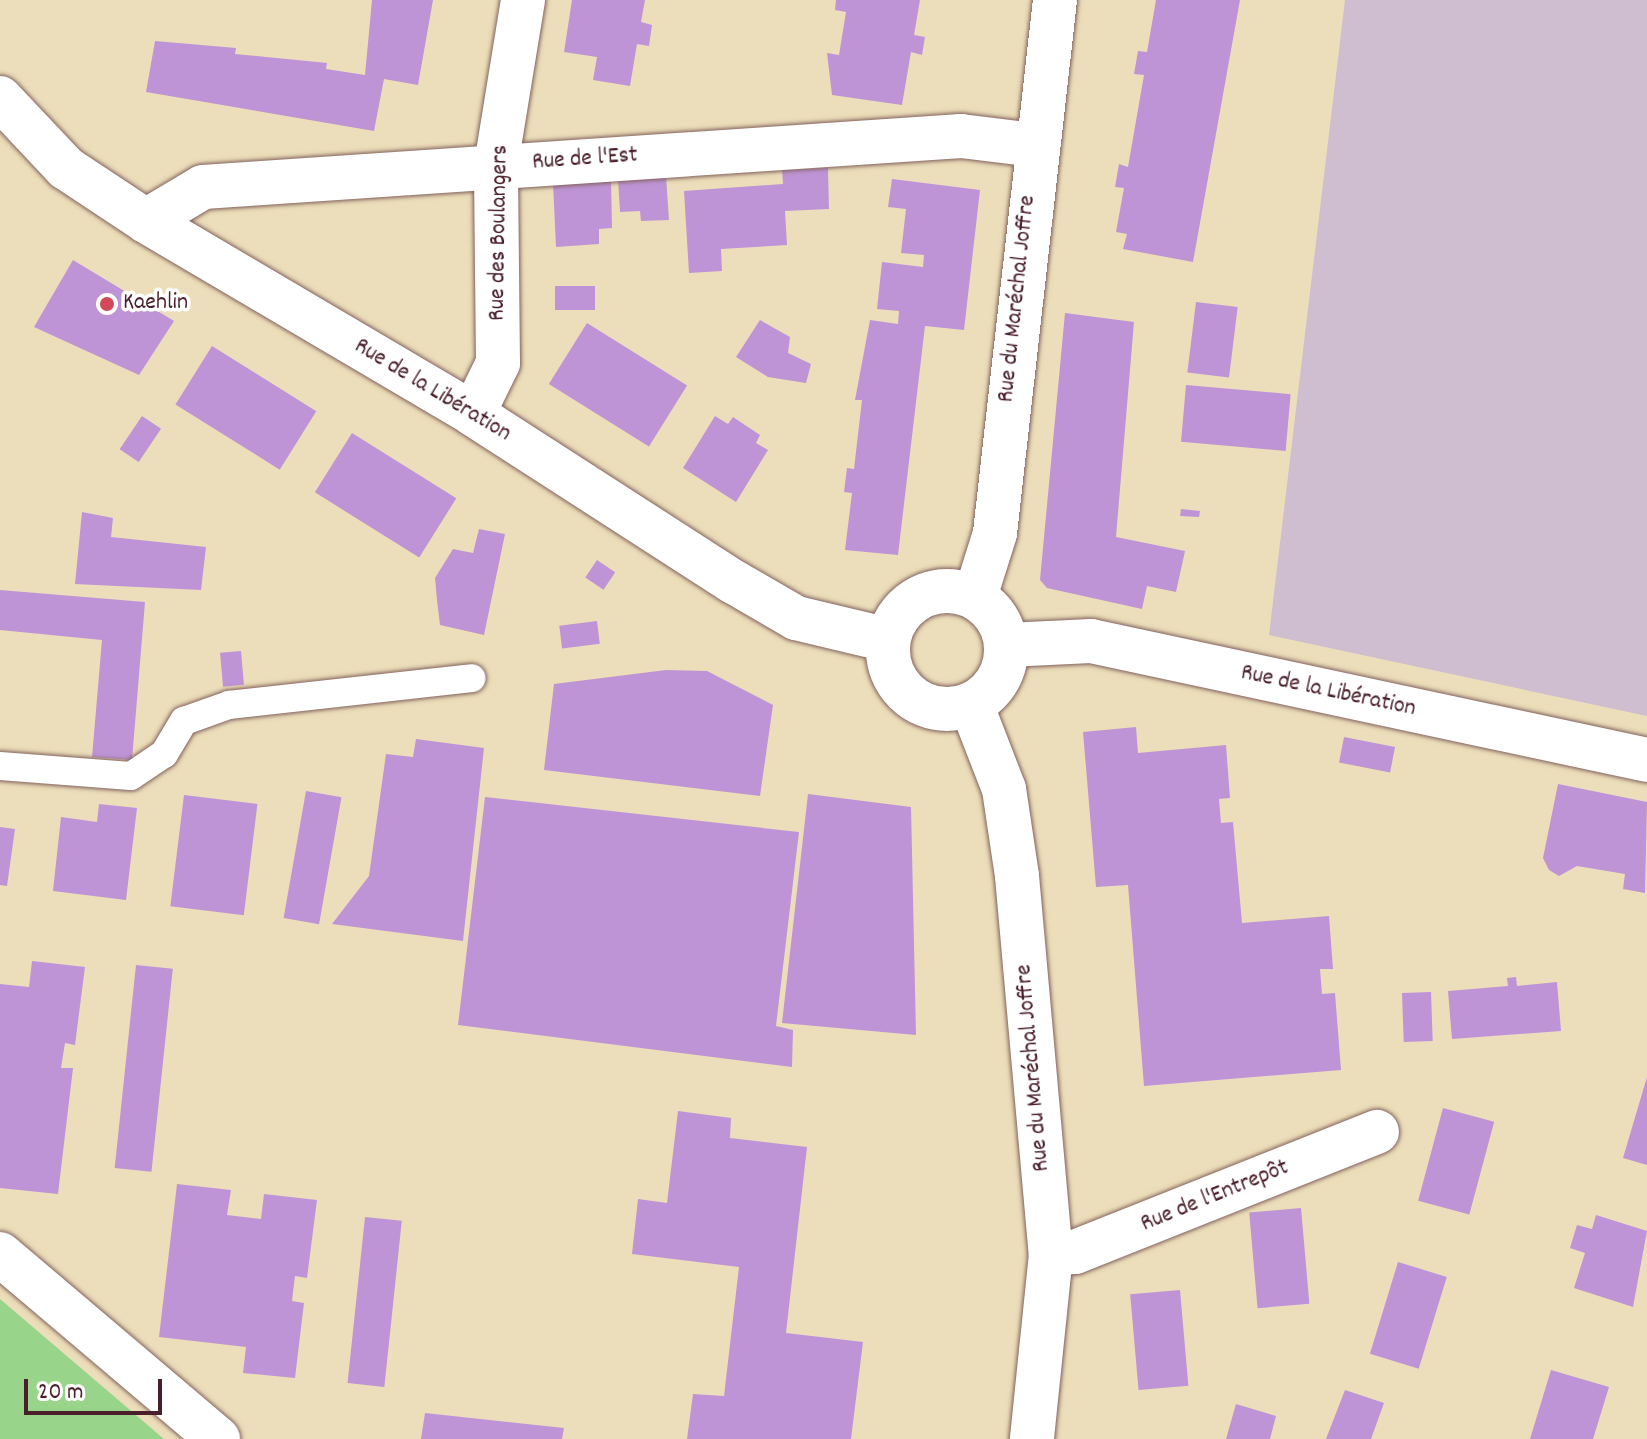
<!DOCTYPE html>
<meta charset="utf-8">
<style>
body{margin:0}
#map{position:relative;width:1647px;height:1439px;overflow:hidden;background:#ecdeba;font-family:Dekko,sans-serif}
div>[style]{position:absolute}
[style*='--x']{left:calc(var(--x)*1px);top:calc(var(--y)*1px);width:calc(var(--w)*1px);rotate:calc(var(--a)*1deg)}
.industrial>*{inset:0;background:#cfbdd0}
.green>*{inset:0;background:#98d58a}
.building>*{inset:0;background:#be94d6;transform-origin:0 0}
.roads{filter:drop-shadow(0 0 2px #83625d) drop-shadow(0 0 2px #83625d)}
.service>*{height:28px;margin:-14px;padding:0 14px;transform-origin:14px;border-radius:14px;background:#fff}
.minor>*{height:44px;margin:-22px;padding:0 22px;transform-origin:22px;border-radius:22px;background:#fff}
.minor>.ring{margin:-22px;padding:0;box-sizing:content-box;background:none;border:44px solid #fff;border-radius:50%}
.dots>*{width:22px;height:22px;translate:-50% -50%;box-sizing:border-box;border:4px solid #fff;border-radius:50%}
span{translate:-50% -50%;white-space:nowrap;text-align:center;line-height:1.15;-webkit-text-stroke:7px #fff;paint-order:stroke}
.street-label{font-size:24px;color:#4a1f2b}
.poi-label{font-size:24px;color:#4a1f2b}
.left{translate:0 -50%;text-align:left}
.scale{position:absolute;left:24px;top:1379px;width:138px;height:36px;box-sizing:border-box;border:4px solid #4a1f2b;border-top:0;padding-left:10px;font-size:24px;line-height:28px;white-space:nowrap;color:#4a1f2b;-webkit-text-stroke:6px #fff;paint-order:stroke}
</style>
<div id="map">
<div class="industrial">
<div style="clip-path:polygon(1345px 0,1647px 0,1647px 716px,1269px 635px)"></div>
</div>
<div class="green">
<div style="clip-path:polygon(0 1299px,164px 1439px,0 1439px)"></div>
</div>
<div class="building">
<div style="clip-path:polygon(372px 0,433px 0,418px 85px,384px 79px,374px 131px,146px 92px,155px 41px,236px 48px,235px 54px,327px 63px,326px 69px,365px 75px)"></div>
<div style="clip-path:polygon(572px 0,645px 0,641px 22px,652px 25px,649px 46px,637px 44px,630px 86px,593px 80px,597px 57px,564px 52px)"></div>
<div style="clip-path:polygon(836px 0,920px 0,914px 35px,925px 37px,922px 55px,911px 52px,902px 105px,832px 95px,827px 53px,839px 55px,846px 12px,835px 10px)"></div>
<div style="clip-path:polygon(1156px 0,1240px 0,1193px 262px,1123px 249px,1127px 234px,1116px 232px,1124px 188px,1115px 187px,1119px 164px,1128px 167px,1144px 75px,1134px 74px,1138px 51px,1147px 52px)"></div>
<div style="clip-path:polygon(828px 168px,829px 209px,785px 211px,787px 245px,721px 249px,722px 271px,689px 273px,684px 191px,783px 184px,782px 170px)"></div>
<div style="clip-path:polygon(666px 176px,669px 220px,641px 221px,640px 211px,620px 212px,618px 179px)"></div>
<div style="clip-path:polygon(892px 179px,980px 190px,964px 330px,925px 326px,898px 555px,845px 550px,852px 493px,844px 492px,847px 468px,854px 469px,862px 400px,855px 400px,870px 320px,898px 324px,899px 311px,877px 309px,882px 262px,923px 267px,924px 255px,901px 253px,906px 209px,888px 207px)"></div>
<div style="clip-path:polygon(611px 180px,612px 228px,599px 229px,599px 244px,556px 247px,553px 183px)"></div>
<div style="clip-path:polygon(73px 260px,174px 321px,139px 375px,34px 327px)"></div>
<div style="left:595px;top:286px;width:24px;height:40px;rotate:90deg"></div>
<div style="left:1196px;top:302px;width:42px;height:71px;rotate:7deg"></div>
<div style="clip-path:polygon(1065px 313px,1134px 322px,1116px 537px,1185px 551px,1176px 592px,1147px 586px,1142px 609px,1047px 588px,1040px 580px)"></div>
<div style="clip-path:polygon(760px 320px,790px 337px,788px 353px,811px 364px,806px 383px,768px 377px,736px 357px)"></div>
<div style="left:587px;top:323px;width:118px;height:72px;rotate:32deg"></div>
<div style="left:212px;top:346px;width:123px;height:69px;rotate:32deg"></div>
<div style="left:1186px;top:385px;width:105px;height:57px;rotate:5deg"></div>
<div style="left:142px;top:416px;width:23px;height:40px;rotate:34deg"></div>
<div style="clip-path:polygon(715px 416px,728px 424px,733px 417px,760px 435px,756px 443px,768px 450px,736px 502px,683px 468px)"></div>
<div style="left:352px;top:433px;width:123px;height:70px;rotate:32deg"></div>
<div style="clip-path:polygon(1181px 509px,1200px 511px,1199px 517px,1180px 516px)"></div>
<div style="clip-path:polygon(82px 512px,113px 518px,111px 537px,206px 547px,201px 590px,75px 584px)"></div>
<div style="clip-path:polygon(479px 529px,505px 534px,484px 635px,440px 625px,437px 600px,435px 578px,453px 549px,473px 553px)"></div>
<div style="left:597px;top:560px;width:22px;height:21px;rotate:34deg"></div>
<div style="clip-path:polygon(0 590px,145px 602px,132px 760px,92px 757px,102px 640px,0 630px)"></div>
<div style="left:597px;top:621px;width:23px;height:38px;rotate:83deg"></div>
<div style="left:241px;top:651px;width:34px;height:21px;rotate:85deg"></div>
<div style="clip-path:polygon(666px 670px,707px 671px,773px 705px,760px 796px,544px 770px,554px 684px)"></div>
<div style="clip-path:polygon(1136px 727px,1138px 753px,1226px 745px,1230px 798px,1219px 799px,1221px 823px,1233px 822px,1242px 923px,1329px 916px,1333px 969px,1320px 969px,1322px 994px,1335px 993px,1341px 1070px,1144px 1086px,1128px 885px,1096px 887px,1083px 732px)"></div>
<div style="left:1344px;top:737px;width:52px;height:26px;rotate:11deg"></div>
<div style="clip-path:polygon(416px 739px,484px 748px,463px 941px,332px 924px,369px 876px,386px 754px,413px 757px)"></div>
<div style="clip-path:polygon(1558px 784px,1647px 802px,1645px 893px,1623px 889px,1625px 874px,1577px 866px,1559px 876px,1549px 870px,1543px 858px)"></div>
<div style="left:306px;top:791px;width:36px;height:129px;rotate:10deg"></div>
<div style="clip-path:polygon(808px 794px,911px 807px,916px 1035px,782px 1023px)"></div>
<div style="left:184px;top:795px;width:74px;height:112px;rotate:7deg"></div>
<div style="clip-path:polygon(485px 797px,799px 832px,776px 1026px,793px 1030px,792px 1067px,458px 1025px)"></div>
<div style="clip-path:polygon(99px 804px,137px 808px,126px 900px,53px 891px,61px 817px,97px 822px)"></div>
<div style="clip-path:polygon(0 827px,15px 829px,7px 886px,0 885px)"></div>
<div style="clip-path:polygon(32px 961px,85px 967px,75px 1045px,65px 1043px,61px 1068px,73px 1068px,58px 1194px,0 1188px,0 984px,29px 987px)"></div>
<div style="left:136px;top:965px;width:37px;height:204px;rotate:6deg"></div>
<div style="clip-path:polygon(1516px 977px,1517px 986px,1557px 982px,1561px 1031px,1452px 1039px,1448px 991px,1508px 986px,1507px 978px)"></div>
<div style="left:1431px;top:992px;width:49px;height:29px;rotate:88deg"></div>
<div style="clip-path:polygon(1647px 1077px,1647px 1165px,1623px 1158px)"></div>
<div style="left:1443px;top:1108px;width:53px;height:96px;rotate:15deg"></div>
<div style="clip-path:polygon(678px 1111px,731px 1118px,730px 1138px,807px 1147px,786px 1333px,863px 1342px,851px 1439px,687px 1439px,693px 1394px,724px 1396px,739px 1267px,632px 1254px,638px 1199px,667px 1203px)"></div>
<div style="clip-path:polygon(177px 1184px,231px 1190px,227px 1215px,261px 1219px,264px 1194px,317px 1200px,307px 1278px,295px 1276px,292px 1301px,304px 1303px,295px 1378px,243px 1373px,246px 1347px,159px 1337px)"></div>
<div style="left:1301px;top:1208px;width:96px;height:52px;rotate:85deg"></div>
<div style="clip-path:polygon(1596px 1215px,1647px 1231px,1633px 1307px,1574px 1288px,1585px 1253px,1570px 1248px,1577px 1225px,1592px 1229px)"></div>
<div style="left:365px;top:1217px;width:37px;height:167px;rotate:6deg"></div>
<div style="left:1398px;top:1262px;width:51px;height:96px;rotate:17deg"></div>
<div style="left:1180px;top:1290px;width:96px;height:50px;rotate:85deg"></div>
<div style="clip-path:polygon(1551px 1370px,1609px 1387px,1593px 1439px,1530px 1439px)"></div>
<div style="clip-path:polygon(1345px 1390px,1384px 1403px,1371px 1439px,1326px 1439px)"></div>
<div style="clip-path:polygon(1236px 1404px,1276px 1416px,1270px 1439px,1226px 1439px)"></div>
<div style="clip-path:polygon(425px 1413px,564px 1428px,562px 1439px,421px 1439px)"></div>
</div>
<div class="roads">
<div class="service">
<div style="--x:0;--y:766;--w:131;--a:4.4"></div>
<div style="--x:131;--y:776;--w:40;--a:-34"></div>
<div style="--x:164;--y:754;--w:39;--a:-59"></div>
<div style="--x:184;--y:721;--w:48;--a:-19.6"></div>
<div style="--x:229;--y:705;--w:244;--a:-6.3"></div>
</div>
<div class="minor">
<div style="--x:0;--y:98;--w:96;--a:46.7"></div>
<div style="--x:66;--y:168;--w:96;--a:33.5"></div>
<div style="--x:146;--y:221;--w:380;--a:30.5"></div>
<div style="--x:473;--y:414;--w:310;--a:32.8"></div>
<div style="--x:734;--y:582;--w:72;--a:30.1"></div>
<div style="--x:796;--y:618;--w:95;--a:13.4"></div>
<div style="--x:146;--y:221;--w:66;--a:-30.8"></div>
<div style="--x:203;--y:187;--w:760;--a:-3.85"></div>
<div style="--x:961;--y:136;--w:74;--a:7"></div>
<div style="--x:473;--y:414;--w:57;--a:-63.9"></div>
<div style="--x:498;--y:363;--w:198;--a:-90.6"></div>
<div style="--x:496;--y:165;--w:167;--a:-80.7"></div>
<div class="ring" style="left:888px;top:591px;width:74px;height:74px"></div>
<div style="--x:975;--y:597;--w:67;--a:-72.6"></div>
<div style="--x:995;--y:533;--w:536;--a:-83.58"></div>
<div style="--x:1007;--y:645;--w:84;--a:-2.7"></div>
<div style="--x:1091;--y:641;--w:569;--a:12.08"></div>
<div style="--x:971;--y:704;--w:91;--a:68.8"></div>
<div style="--x:1004;--y:789;--w:88;--a:81.5"></div>
<div style="--x:1017;--y:876;--w:380;--a:84.9"></div>
<div style="--x:1051;--y:1254;--w:186;--a:95.9"></div>
<div style="--x:0;--y:1254;--w:286;--a:40.3"></div>
<div style="--x:1051;--y:1254;--w:24;--a:-5"></div>
<div style="--x:1075;--y:1252;--w:325;--a:-21.7"></div>
</div>
</div>
<div class="dots">
<div style="left:107px;top:304px;background:#d1495b"></div>
</div>
<div class="street-label">
<span style="left:585px;top:160px;rotate:-4deg">Rue de l'Est</span>
<span style="left:500px;top:233px;rotate:-89deg">Rue des Boulangers</span>
<span style="left:1018px;top:299px;rotate:-84deg">Rue du Maréchal Joffre</span>
<span style="left:432px;top:391px;rotate:31deg">Rue de la Libération</span>
<span style="left:1328px;top:692px;rotate:12deg">Rue de la Libération</span>
<span style="left:1034px;top:1068px;rotate:-95deg">Rue du Maréchal Joffre</span>
<span style="left:1215px;top:1197px;rotate:-22deg">Rue de l'Entrepôt</span>
</div>
<div class="poi-label">
<span class="left" style="left:123px;top:304px">Kaehlin</span>
</div>
<div class="scale">20 m</div>
</div>
